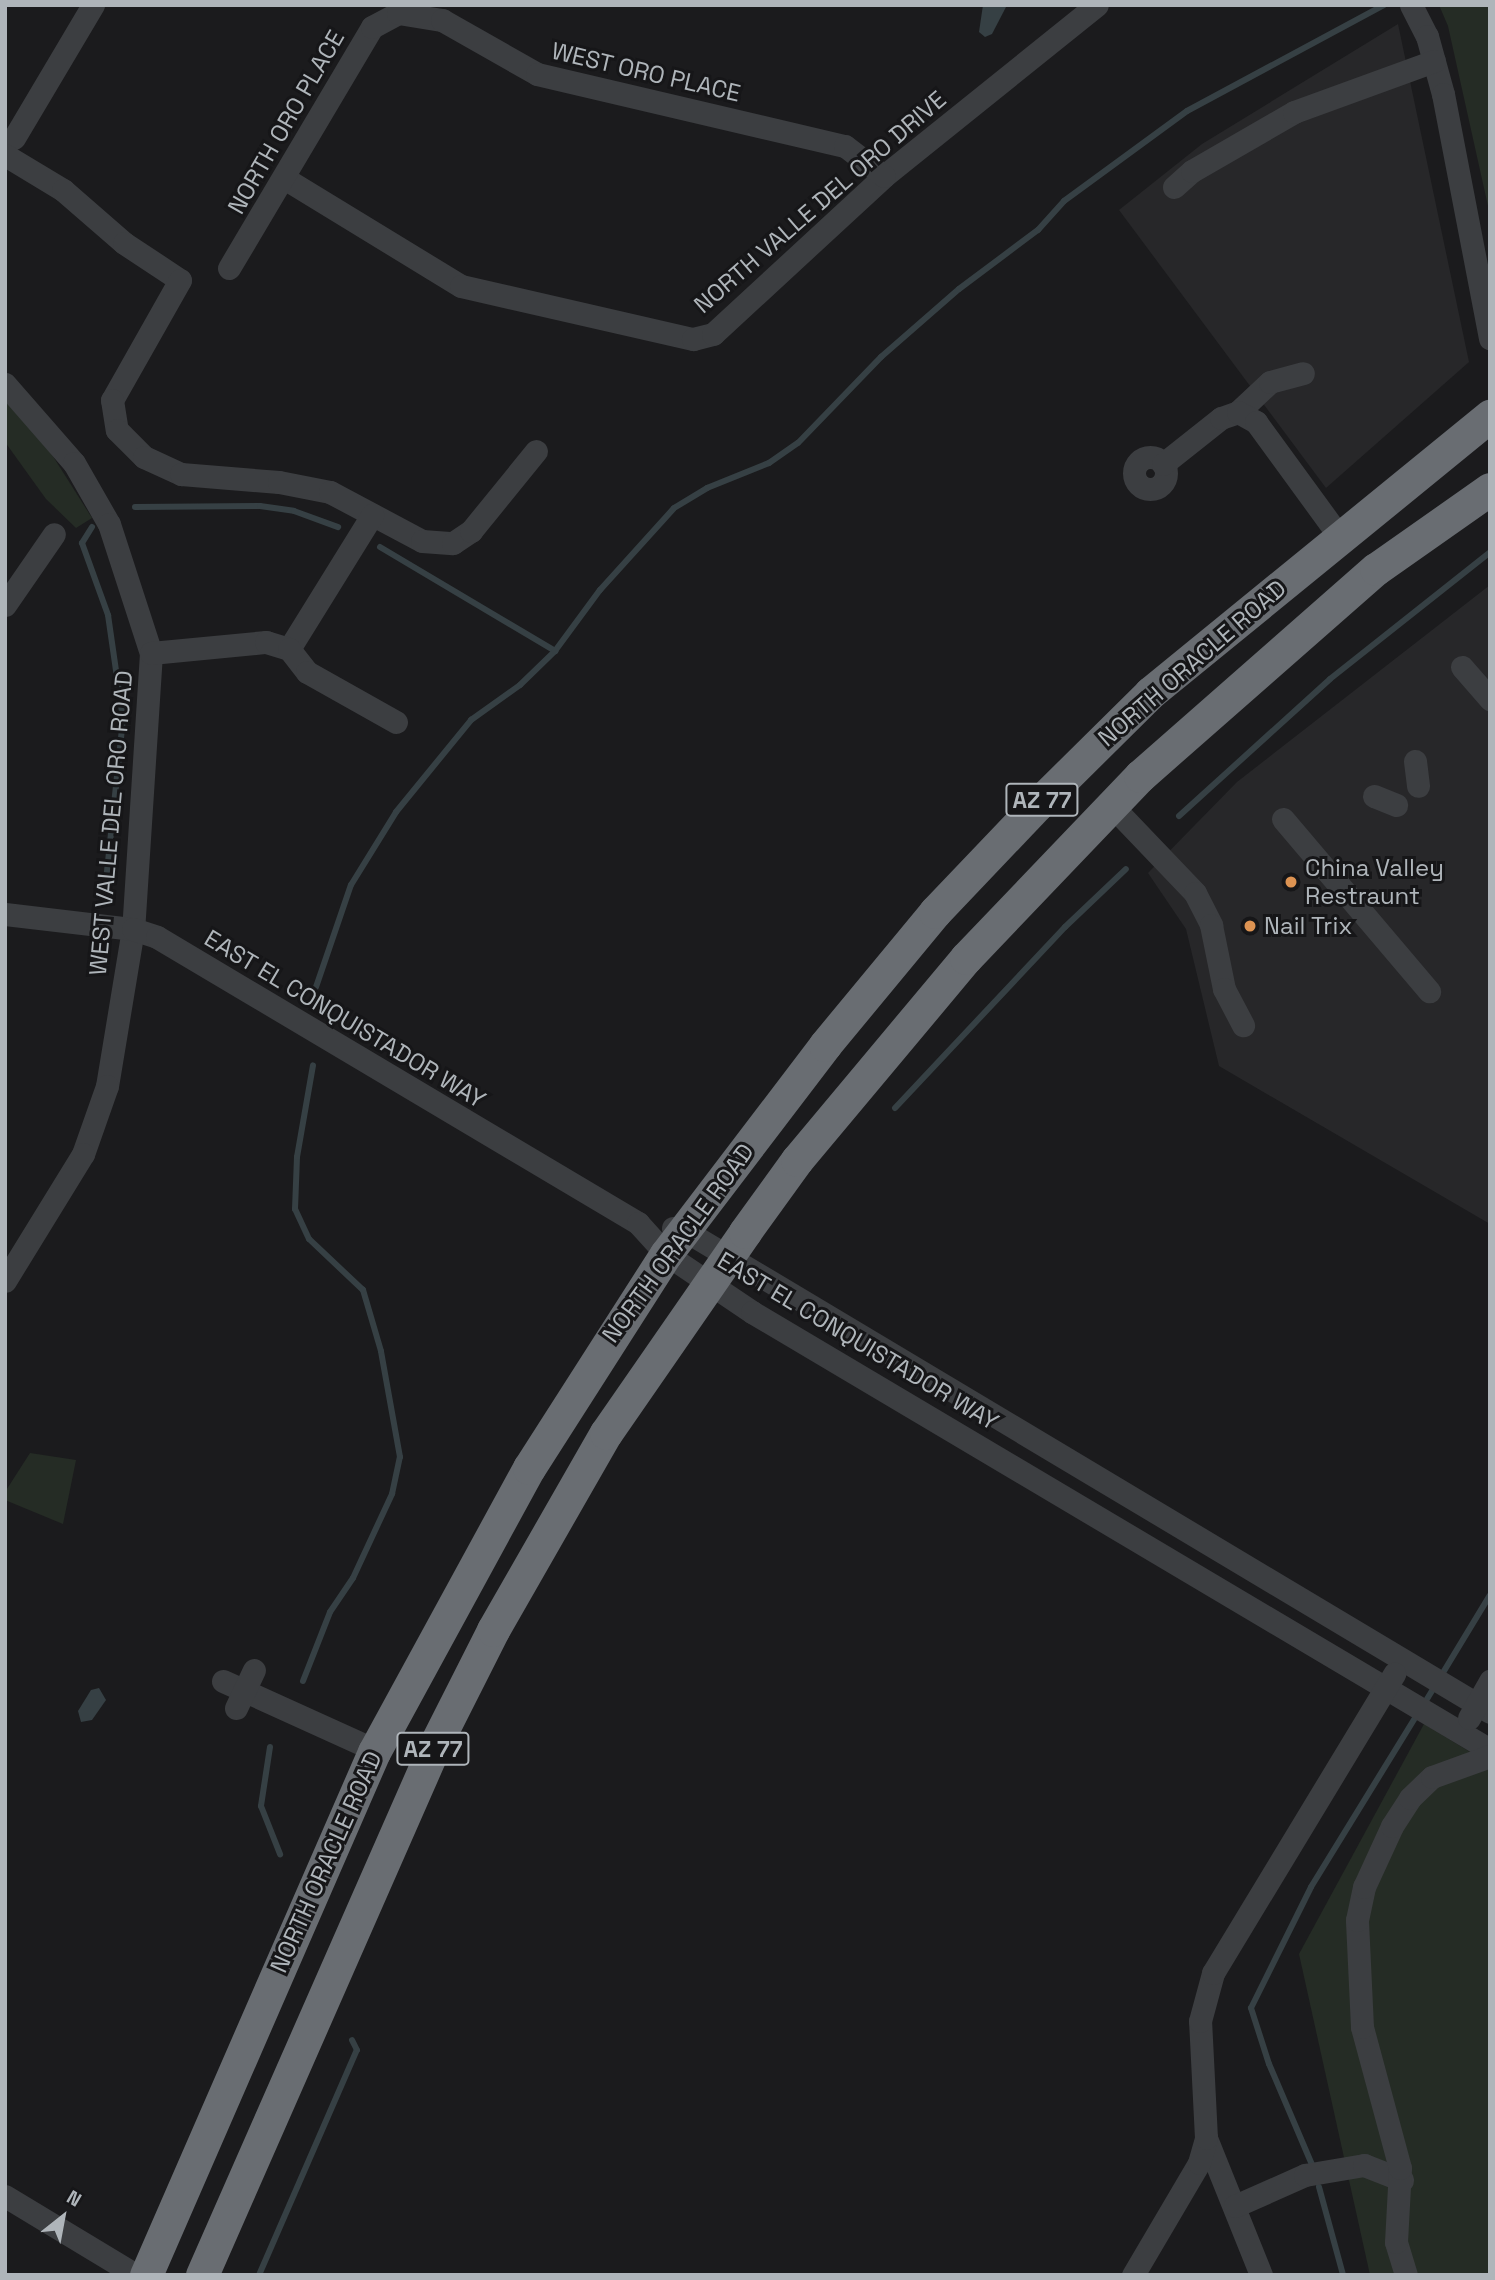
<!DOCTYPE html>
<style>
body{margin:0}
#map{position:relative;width:1495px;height:2280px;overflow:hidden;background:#1b1b1d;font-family:"Space Grotesk",sans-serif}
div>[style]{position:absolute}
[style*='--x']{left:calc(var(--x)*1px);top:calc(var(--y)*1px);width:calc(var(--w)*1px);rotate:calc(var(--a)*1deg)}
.built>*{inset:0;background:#272729}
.green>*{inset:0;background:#252c25}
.water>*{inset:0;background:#364044}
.stream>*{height:6px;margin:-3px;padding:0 3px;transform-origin:3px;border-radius:3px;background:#364044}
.minor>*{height:23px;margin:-11.5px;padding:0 11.5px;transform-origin:11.5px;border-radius:11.5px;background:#3c3e41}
.minor>.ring{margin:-11.5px;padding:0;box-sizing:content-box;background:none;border:23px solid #3c3e41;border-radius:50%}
.highway>*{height:33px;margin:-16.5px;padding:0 16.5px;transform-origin:16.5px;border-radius:16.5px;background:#696d72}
.dots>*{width:19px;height:19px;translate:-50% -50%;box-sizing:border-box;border:4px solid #161618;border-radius:50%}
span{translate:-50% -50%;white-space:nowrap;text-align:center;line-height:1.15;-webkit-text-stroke:6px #161618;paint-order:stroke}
.shield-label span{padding:2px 5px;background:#161618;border:2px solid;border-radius:5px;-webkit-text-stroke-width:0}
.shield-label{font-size:23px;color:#afb5ba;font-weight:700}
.street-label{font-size:24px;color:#afb5ba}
.poi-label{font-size:24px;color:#afb5ba}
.left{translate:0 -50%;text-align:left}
.frame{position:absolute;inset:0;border:7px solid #afb5ba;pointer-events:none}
.north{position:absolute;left:28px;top:2182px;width:70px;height:70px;-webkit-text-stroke:5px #161618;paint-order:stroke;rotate:31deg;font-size:19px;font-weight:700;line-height:28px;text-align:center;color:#afb5ba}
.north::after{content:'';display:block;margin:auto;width:24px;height:32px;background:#afb5ba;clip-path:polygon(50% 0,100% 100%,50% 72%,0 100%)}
</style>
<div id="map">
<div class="built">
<div style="clip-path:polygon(1398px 24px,1469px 362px,1326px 488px,1119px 210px,1202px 144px)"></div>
<div style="clip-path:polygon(1490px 585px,1490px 1224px,1219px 1066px,1186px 929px,1148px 873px,1237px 782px)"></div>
</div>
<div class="green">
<div style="clip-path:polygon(1439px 5px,1490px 5px,1490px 215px,1448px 26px)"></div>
<div style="clip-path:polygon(5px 396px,42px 439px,92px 518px,76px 528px,46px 499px,5px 442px)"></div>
<div style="clip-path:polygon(30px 1453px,76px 1460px,63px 1524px,5px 1500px,5px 1492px)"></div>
<div style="clip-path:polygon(1424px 1724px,1490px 1764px,1490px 2275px,1370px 2275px,1299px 1954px)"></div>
</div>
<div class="water">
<div style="clip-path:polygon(983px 5px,1006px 7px,992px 34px,985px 37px,979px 32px)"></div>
<div style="clip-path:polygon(99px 1688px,106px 1700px,92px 1720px,81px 1722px,78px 1711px,91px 1690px)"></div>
</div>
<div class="stream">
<div style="--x:135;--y:507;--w:125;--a:-0.5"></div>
<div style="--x:260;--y:506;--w:34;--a:8"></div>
<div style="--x:294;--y:511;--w:47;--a:20"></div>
<div style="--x:92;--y:527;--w:19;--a:122"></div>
<div style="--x:82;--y:543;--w:77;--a:70.1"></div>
<div style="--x:108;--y:615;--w:105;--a:81.8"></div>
<div style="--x:123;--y:719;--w:153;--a:96"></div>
<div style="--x:380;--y:547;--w:204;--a:30.7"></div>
<div style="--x:1179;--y:816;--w:204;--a:-42.2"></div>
<div style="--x:1330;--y:679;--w:204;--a:-38.4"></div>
<div style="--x:316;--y:987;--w:108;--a:-71.1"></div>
<div style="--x:351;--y:885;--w:86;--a:-58.3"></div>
<div style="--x:396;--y:812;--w:119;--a:-50.8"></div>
<div style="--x:471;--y:720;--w:60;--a:-35.5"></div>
<div style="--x:520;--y:685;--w:49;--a:-44.2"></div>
<div style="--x:555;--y:651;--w:76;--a:-53.6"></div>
<div style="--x:600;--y:590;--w:110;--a:-47.9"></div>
<div style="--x:674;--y:508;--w:39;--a:-31"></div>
<div style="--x:707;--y:488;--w:67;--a:-22"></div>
<div style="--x:769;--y:463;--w:35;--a:-35"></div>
<div style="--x:798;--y:443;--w:120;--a:-46"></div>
<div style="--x:881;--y:357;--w:103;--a:-41.1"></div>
<div style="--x:959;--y:289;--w:99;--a:-36.8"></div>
<div style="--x:1038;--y:230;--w:39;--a:-48"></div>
<div style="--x:1064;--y:201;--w:152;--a:-36.2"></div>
<div style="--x:1187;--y:111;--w:224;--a:-28.3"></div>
<div style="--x:895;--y:1108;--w:248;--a:-46.8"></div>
<div style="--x:1065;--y:927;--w:84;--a:-43.6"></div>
<div style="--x:303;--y:1681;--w:74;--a:-68.6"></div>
<div style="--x:330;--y:1612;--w:41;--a:-55.9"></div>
<div style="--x:353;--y:1578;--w:93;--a:-65.1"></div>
<div style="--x:392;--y:1494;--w:38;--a:-78"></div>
<div style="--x:400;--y:1457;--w:108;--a:-100.2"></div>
<div style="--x:381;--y:1351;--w:64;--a:-106.4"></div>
<div style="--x:363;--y:1290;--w:74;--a:-136.6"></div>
<div style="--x:309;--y:1239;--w:33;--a:-115"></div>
<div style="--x:295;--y:1209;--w:52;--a:-87.8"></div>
<div style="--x:297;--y:1157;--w:93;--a:-80.1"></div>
<div style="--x:1424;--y:1704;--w:127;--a:-58.8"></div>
<div style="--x:270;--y:1747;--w:60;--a:98.7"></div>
<div style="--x:261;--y:1806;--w:52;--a:68.4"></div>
<div style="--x:1313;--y:2167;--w:112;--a:-113.1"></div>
<div style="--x:1269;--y:2064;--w:59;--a:-107.8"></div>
<div style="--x:1251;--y:2008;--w:135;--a:-63.6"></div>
<div style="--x:1311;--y:1887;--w:204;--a:-58.4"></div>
<div style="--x:1319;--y:2187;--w:91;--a:74.7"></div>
<div style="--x:259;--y:2275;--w:245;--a:-66.5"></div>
<div style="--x:357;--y:2050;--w:11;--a:-117"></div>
</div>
<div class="minor">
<div style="--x:1411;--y:5;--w:35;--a:63"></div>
<div style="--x:1427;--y:36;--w:60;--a:74.6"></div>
<div style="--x:1443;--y:94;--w:249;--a:79.1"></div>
<div style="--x:14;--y:138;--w:155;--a:-59.3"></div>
<div style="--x:5;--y:155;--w:68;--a:31.1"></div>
<div style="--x:63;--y:190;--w:81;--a:41"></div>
<div style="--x:124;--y:243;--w:67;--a:33.5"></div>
<div style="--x:180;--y:280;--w:138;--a:119.5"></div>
<div style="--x:112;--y:400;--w:30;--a:81"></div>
<div style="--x:117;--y:430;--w:38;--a:45"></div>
<div style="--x:144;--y:457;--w:41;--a:24.7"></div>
<div style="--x:181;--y:474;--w:98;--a:4.7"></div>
<div style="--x:279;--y:482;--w:52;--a:11.1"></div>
<div style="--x:330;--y:492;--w:104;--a:28"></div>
<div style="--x:422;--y:541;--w:31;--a:4"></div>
<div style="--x:453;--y:543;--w:22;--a:-34"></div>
<div style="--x:471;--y:531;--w:103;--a:-50.9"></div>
<div style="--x:284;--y:178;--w:207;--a:31.4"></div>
<div style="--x:461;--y:286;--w:238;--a:12.9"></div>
<div style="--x:693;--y:339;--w:21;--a:-14"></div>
<div style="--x:713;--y:334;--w:233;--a:-42.7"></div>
<div style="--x:884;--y:176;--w:273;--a:-38.8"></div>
<div style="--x:1174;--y:187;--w:24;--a:-42"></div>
<div style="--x:1192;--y:171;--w:118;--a:-30"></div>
<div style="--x:1294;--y:112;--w:149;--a:-20"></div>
<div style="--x:229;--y:268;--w:280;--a:-59.3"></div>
<div style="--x:372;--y:27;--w:30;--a:-28"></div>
<div style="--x:398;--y:13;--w:45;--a:9"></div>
<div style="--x:442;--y:20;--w:109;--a:29.6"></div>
<div style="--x:537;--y:74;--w:316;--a:13.2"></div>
<div style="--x:845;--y:146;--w:49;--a:37.6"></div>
<div style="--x:5;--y:384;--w:105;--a:48.9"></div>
<div style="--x:74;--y:463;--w:70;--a:60.2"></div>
<div style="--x:109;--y:524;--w:136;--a:72"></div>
<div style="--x:151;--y:653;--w:277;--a:93.7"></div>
<div style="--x:133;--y:929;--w:159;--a:99.4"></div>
<div style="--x:107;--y:1086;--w:72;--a:109.4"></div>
<div style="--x:83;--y:1154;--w:149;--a:121.6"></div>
<div style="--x:1238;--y:412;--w:44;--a:-43.2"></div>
<div style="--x:1270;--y:382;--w:34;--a:-15"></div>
<div class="ring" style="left:1134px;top:457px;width:9px;height:9px"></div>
<div style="--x:1163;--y:464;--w:74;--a:-38.4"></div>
<div style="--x:1221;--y:418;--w:18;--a:-19"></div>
<div style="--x:1238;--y:412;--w:21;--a:29"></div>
<div style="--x:1256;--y:422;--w:141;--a:53.9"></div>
<div style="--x:5;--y:605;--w:86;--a:-55.4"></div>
<div style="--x:289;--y:649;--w:158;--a:-58.2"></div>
<div style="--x:151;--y:653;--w:116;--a:-5.5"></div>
<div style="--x:266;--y:642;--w:24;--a:17"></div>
<div style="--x:289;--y:649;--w:29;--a:52"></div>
<div style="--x:307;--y:672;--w:102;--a:29.3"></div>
<div style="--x:1462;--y:667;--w:43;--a:48.8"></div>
<div style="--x:1415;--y:761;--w:25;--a:83"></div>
<div style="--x:1374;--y:796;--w:24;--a:22"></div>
<div style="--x:1112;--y:806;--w:120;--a:46.3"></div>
<div style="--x:1195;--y:893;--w:36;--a:63"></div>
<div style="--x:1211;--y:925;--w:65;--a:78.5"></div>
<div style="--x:1224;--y:989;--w:41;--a:62.2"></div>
<div style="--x:1283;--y:819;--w:226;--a:49.7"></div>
<div style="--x:5;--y:914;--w:129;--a:6.7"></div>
<div style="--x:133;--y:929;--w:25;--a:18"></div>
<div style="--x:157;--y:937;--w:560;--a:30.74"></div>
<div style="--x:638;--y:1223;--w:42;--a:47.9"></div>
<div style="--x:666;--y:1254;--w:104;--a:34"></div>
<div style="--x:752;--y:1312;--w:858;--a:30.69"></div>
<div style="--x:673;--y:1228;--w:11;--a:10"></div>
<div style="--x:684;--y:1230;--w:939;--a:30.88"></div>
<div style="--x:223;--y:1681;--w:167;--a:24.4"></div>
<div style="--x:236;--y:1708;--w:42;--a:-64.7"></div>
<div style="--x:1469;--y:1718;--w:43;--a:-60.4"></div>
<div style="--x:1206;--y:2138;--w:148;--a:68.1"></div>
<div style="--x:5;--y:2196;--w:153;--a:31.1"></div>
<div style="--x:1235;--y:2206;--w:77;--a:-23.9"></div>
<div style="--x:1305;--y:2175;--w:60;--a:-9.6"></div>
<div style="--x:1364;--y:2165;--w:41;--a:21.5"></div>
<div style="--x:1133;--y:2275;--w:130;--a:-59.5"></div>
<div style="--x:1199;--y:2163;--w:26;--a:-74"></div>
<div style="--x:1206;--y:2138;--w:117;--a:-92.9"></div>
<div style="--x:1200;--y:2021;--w:50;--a:-74.8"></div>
<div style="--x:1213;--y:1973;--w:350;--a:-58.8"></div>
<div style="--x:1406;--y:2275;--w:34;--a:-107"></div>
<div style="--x:1396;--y:2242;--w:74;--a:-86.9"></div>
<div style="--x:1400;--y:2168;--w:146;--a:-105.1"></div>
<div style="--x:1362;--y:2027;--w:107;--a:-92.7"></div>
<div style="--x:1357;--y:1920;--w:34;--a:-78"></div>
<div style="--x:1364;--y:1887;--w:67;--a:-65.3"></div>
<div style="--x:1392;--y:1826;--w:33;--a:-57"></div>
<div style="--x:1410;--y:1798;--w:30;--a:-44"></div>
<div style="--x:1432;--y:1777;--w:62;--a:-19.9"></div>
</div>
<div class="highway">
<div style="--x:146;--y:2275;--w:571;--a:-66.45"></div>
<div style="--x:374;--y:1752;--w:324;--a:-61.4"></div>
<div style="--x:529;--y:1468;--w:254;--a:-57.4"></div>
<div style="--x:666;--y:1254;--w:263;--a:-52.7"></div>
<div style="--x:825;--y:1045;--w:173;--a:-50.4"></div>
<div style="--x:935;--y:912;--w:149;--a:-46.4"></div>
<div style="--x:1038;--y:804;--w:158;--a:-44.7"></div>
<div style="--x:1150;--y:693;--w:439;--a:-39.2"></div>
<div style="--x:202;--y:2275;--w:579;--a:-66.27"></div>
<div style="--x:435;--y:1745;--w:129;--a:-63.2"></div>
<div style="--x:493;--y:1630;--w:227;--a:-60.2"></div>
<div style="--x:606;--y:1433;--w:244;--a:-55.3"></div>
<div style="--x:745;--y:1232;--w:89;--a:-54.2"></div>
<div style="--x:797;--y:1160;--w:263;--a:-50.1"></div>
<div style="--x:966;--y:958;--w:252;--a:-46.3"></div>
<div style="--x:1140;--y:776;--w:314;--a:-41.3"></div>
<div style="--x:1376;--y:569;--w:139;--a:-35.1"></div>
</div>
<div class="dots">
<div style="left:1291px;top:882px;background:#dd9352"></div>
<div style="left:1250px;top:926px;background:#dd9352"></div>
</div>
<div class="shield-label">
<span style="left:1042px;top:800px">AZ 77</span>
<span style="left:433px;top:1749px">AZ 77</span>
</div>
<div class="street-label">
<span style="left:646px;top:72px;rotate:13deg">WEST ORO PLACE</span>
<span style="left:286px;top:122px;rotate:-60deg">NORTH ORO PLACE</span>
<span style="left:820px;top:202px;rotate:-41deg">NORTH VALLE DEL ORO DRIVE</span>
<span style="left:1192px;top:663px;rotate:-41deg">NORTH ORACLE ROAD</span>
<span style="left:111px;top:823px;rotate:-85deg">WEST VALLE DEL ORO ROAD</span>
<span style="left:345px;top:1019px;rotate:31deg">EAST EL CONQUISTADOR WAY</span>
<span style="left:678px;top:1243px;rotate:-54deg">NORTH ORACLE ROAD</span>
<span style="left:858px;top:1341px;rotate:31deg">EAST EL CONQUISTADOR WAY</span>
<span style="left:326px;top:1862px;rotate:-66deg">NORTH ORACLE ROAD</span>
</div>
<div class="poi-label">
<span class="left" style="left:1305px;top:882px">China Valley<br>Restraunt</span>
<span class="left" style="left:1264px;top:926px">Nail Trix</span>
</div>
<div class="frame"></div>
<div class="north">N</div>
</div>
